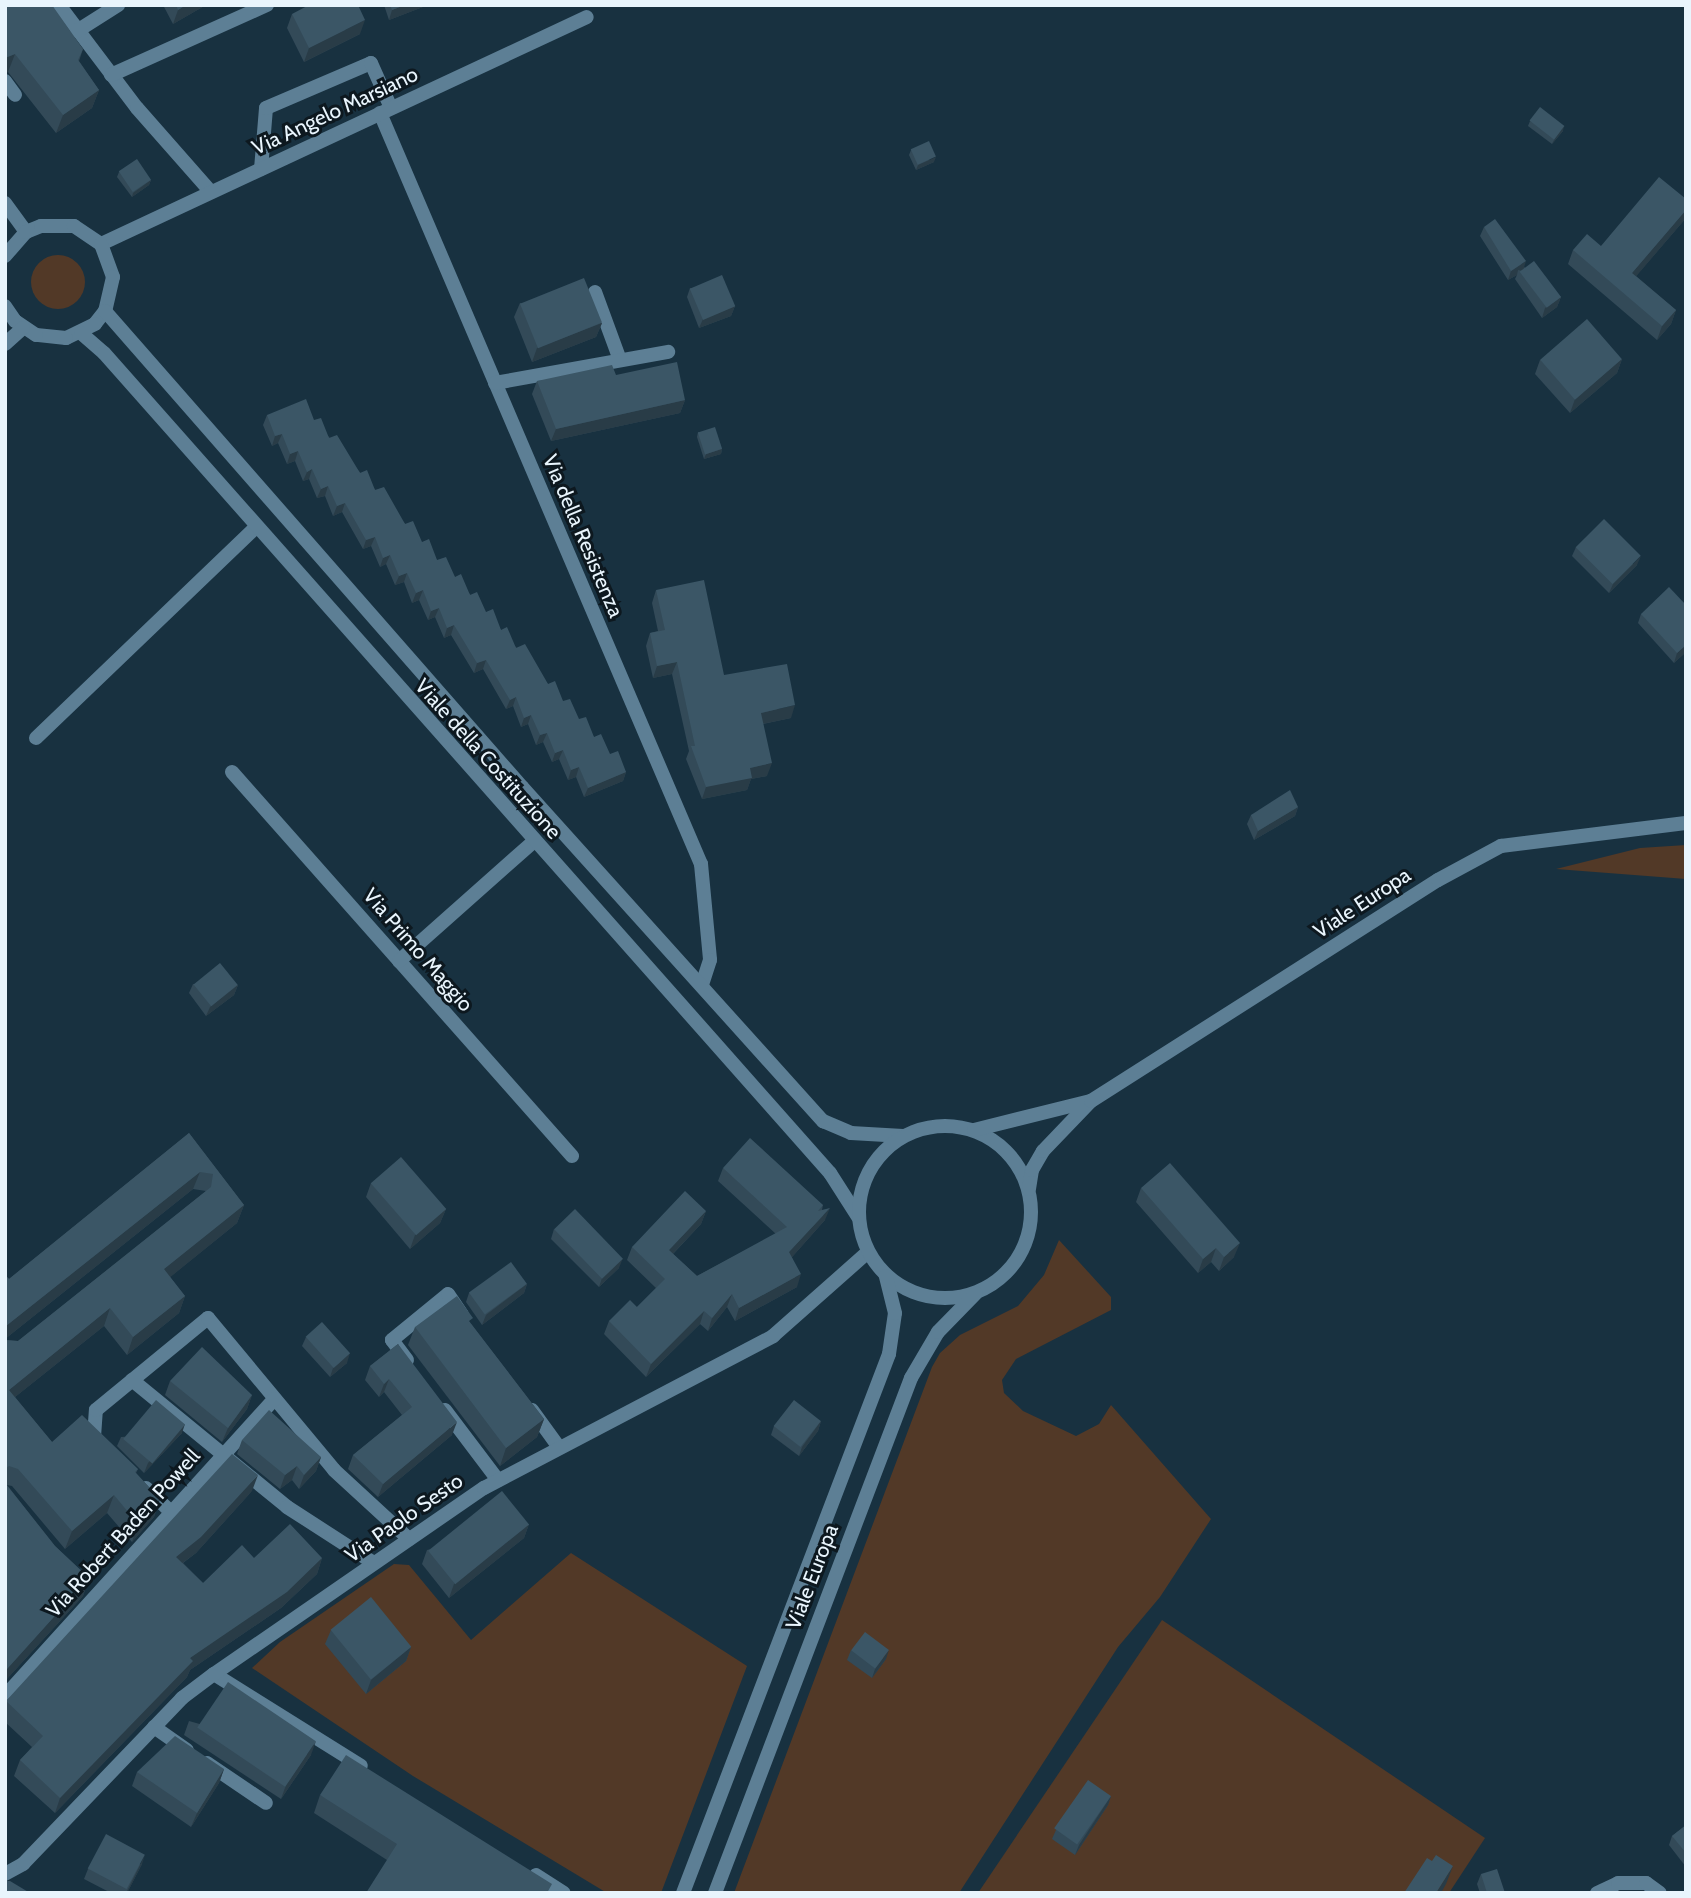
<!DOCTYPE html>
<style>
body{margin:0}
#map{position:relative;width:1691px;height:1898px;overflow:hidden;background:#183140;font-family:Cabin,sans-serif}
div>[style]{position:absolute}
[style*='--x']{left:calc(var(--x)*1px);top:calc(var(--y)*1px);width:calc(var(--w)*1px);rotate:calc(var(--a)*1deg)}
.green>*{inset:0;background:#523927}
.round{border-radius:50%}
.minor>*{height:14px;margin:-7px;padding:0 7px;transform-origin:7px;border-radius:7px;background:#5d7f95}
.tertiary>*{height:14px;margin:-7px;padding:0 7px;transform-origin:7px;border-radius:7px;background:#5d7f95}
.tertiary>.ring{margin:-7px;padding:0;box-sizing:content-box;background:none;border:14px solid #5d7f95;border-radius:50%}
.wall>*{inset:0;background:#334a58}
.shaded-wall>*{inset:0;background:#293c47}
.building>*{inset:0;background:#3b5666;transform-origin:0 0}
span{translate:-50% -50%;white-space:nowrap;text-align:center;line-height:1.15;-webkit-text-stroke:6px #0d181f;paint-order:stroke}
.street-label{font-size:21px;color:#e9f5fd}
.frame{position:absolute;inset:0;border:7px solid #e9f5fd;pointer-events:none}
</style>
<div id="map">
<div class="green">
<div class="round" style="left:31px;top:255px;width:54px;height:54px"></div>
<div style="clip-path:polygon(1686px 845px,1686px 879px,1556px 869px,1640px 848px)"></div>
<div style="clip-path:polygon(1059px 1240px,1111px 1297px,1111px 1310px,1016px 1359px,1002px 1380px,1004px 1393px,1023px 1411px,1076px 1436px,1099px 1424px,1111px 1405px,1211px 1519px,1160px 1597px,1118px 1647px,959px 1893px,734px 1893px,932px 1367px,940px 1353px,960px 1335px,1018px 1306px,1044px 1275px)"></div>
<div style="clip-path:polygon(571px 1553px,747px 1666px,661px 1893px,607px 1893px,413px 1776px,252px 1668px,280px 1642px,394px 1564px,409px 1565px,471px 1640px)"></div>
<div style="clip-path:polygon(1162px 1620px,1485px 1838px,1449px 1893px,978px 1893px)"></div>
</div>
<div class="minor">
<div style="--x:59;--y:5;--w:129;--a:52.9"></div>
<div style="--x:137;--y:108;--w:112;--a:48.6"></div>
<div style="--x:77;--y:31;--w:49;--a:-32.4"></div>
<div style="--x:111;--y:75;--w:171;--a:-24.2"></div>
<div style="--x:5;--y:81;--w:17;--a:54"></div>
<div style="--x:380;--y:113;--w:817;--a:66.86"></div>
<div style="--x:701;--y:864;--w:96;--a:84.6"></div>
<div style="--x:710;--y:960;--w:25;--a:108"></div>
<div style="--x:261;--y:169;--w:61;--a:-85.3"></div>
<div style="--x:266;--y:108;--w:114;--a:-23.2"></div>
<div style="--x:371;--y:63;--w:49;--a:66"></div>
<div style="--x:101;--y:244;--w:536;--a:-25.04"></div>
<div style="--x:595;--y:292;--w:72;--a:69.8"></div>
<div style="--x:495;--y:383;--w:176;--a:-10.2"></div>
<div style="--x:36;--y:738;--w:303;--a:-43.8"></div>
<div style="--x:232;--y:772;--w:513;--a:48.48"></div>
<div style="--x:399;--y:961;--w:179;--a:-41.6"></div>
<div style="--x:407;--y:1360;--w:25;--a:-127"></div>
<div style="--x:392;--y:1340;--w:72;--a:-39.4"></div>
<div style="--x:448;--y:1294;--w:25;--a:56"></div>
<div style="--x:132;--y:1380;--w:200;--a:39.3"></div>
<div style="--x:287;--y:1507;--w:103;--a:32.8"></div>
<div style="--x:445;--y:1410;--w:88;--a:52.9"></div>
<div style="--x:532;--y:1410;--w:44;--a:54.2"></div>
<div style="--x:99;--y:1442;--w:7;--a:-135"></div>
<div style="--x:94;--y:1437;--w:27;--a:-86"></div>
<div style="--x:96;--y:1410;--w:145;--a:-39.4"></div>
<div style="--x:208;--y:1318;--w:197;--a:50.3"></div>
<div style="--x:334;--y:1470;--w:102;--a:42.6"></div>
<div style="--x:146;--y:1488;--w:35;--a:44"></div>
<div style="--x:214;--y:1674;--w:173;--a:32"></div>
<div style="--x:5;--y:1696;--w:401;--a:-47.8"></div>
<div style="--x:154;--y:1727;--w:40;--a:34.9"></div>
<div style="--x:207;--y:1763;--w:71;--a:34.1"></div>
<div style="--x:5;--y:1874;--w:21;--a:-29"></div>
<div style="--x:23;--y:1864;--w:230;--a:-46.2"></div>
<div style="--x:182;--y:1698;--w:40;--a:-37"></div>
<div style="--x:214;--y:1674;--w:328;--a:-34.6"></div>
<div style="--x:484;--y:1488;--w:327;--a:-27.7"></div>
<div style="--x:773;--y:1336;--w:127;--a:-41.5"></div>
<div style="--x:536;--y:1875;--w:33;--a:33"></div>
<div style="--x:1597;--y:1893;--w:23;--a:-25"></div>
<div style="--x:1618;--y:1883;--w:28;--a:0"></div>
<div style="--x:1646;--y:1883;--w:17;--a:36"></div>
</div>
<div class="tertiary">
<div style="--x:5;--y:203;--w:36;--a:54"></div>
<div style="--x:5;--y:256;--w:32;--a:-49"></div>
<div style="--x:26;--y:232;--w:16;--a:-22"></div>
<div style="--x:41;--y:226;--w:33;--a:0"></div>
<div style="--x:74;--y:226;--w:32;--a:34"></div>
<div style="--x:101;--y:244;--w:35;--a:70"></div>
<div style="--x:113;--y:277;--w:35;--a:103"></div>
<div style="--x:105;--y:311;--w:16;--a:128"></div>
<div style="--x:95;--y:324;--w:32;--a:154"></div>
<div style="--x:66;--y:338;--w:30;--a:-174"></div>
<div style="--x:36;--y:335;--w:25;--a:-146"></div>
<div style="--x:15;--y:321;--w:18;--a:-124"></div>
<div style="--x:105;--y:311;--w:633;--a:48.78"></div>
<div style="--x:522;--y:787;--w:450;--a:48"></div>
<div style="--x:823;--y:1121;--w:30;--a:23"></div>
<div style="--x:851;--y:1133;--w:52;--a:3.3"></div>
<div style="--x:81;--y:333;--w:30;--a:41"></div>
<div style="--x:104;--y:353;--w:1095;--a:48.48"></div>
<div style="--x:830;--y:1173;--w:52;--a:57.5"></div>
<div style="--x:5;--y:344;--w:24;--a:-42"></div>
<div class="ring" style="left:859px;top:1126px;width:158px;height:158px"></div>
<div style="--x:974;--y:1130;--w:120;--a:-14"></div>
<div style="--x:1029;--y:1189;--w:19;--a:-81"></div>
<div style="--x:1032;--y:1170;--w:22;--a:-60"></div>
<div style="--x:1043;--y:1151;--w:69;--a:-46.2"></div>
<div style="--x:1091;--y:1101;--w:411;--a:-32.5"></div>
<div style="--x:1438;--y:880;--w:72;--a:-28.4"></div>
<div style="--x:1501;--y:846;--w:186;--a:-7.1"></div>
<div style="--x:683;--y:1893;--w:577;--a:-69.08"></div>
<div style="--x:889;--y:1354;--w:41;--a:-81.7"></div>
<div style="--x:895;--y:1313;--w:38;--a:-104"></div>
<div style="--x:715;--y:1893;--w:551;--a:-69.16"></div>
<div style="--x:911;--y:1378;--w:53;--a:-59.6"></div>
<div style="--x:938;--y:1332;--w:54;--a:-45.7"></div>
</div>
<div class="wall">
<div style="clip-path:polygon(5px 5px,83px 49px,79px 61px,99px 90px,92px 108px,56px 133px,8px 72px,5px 73px)"></div>
<div style="clip-path:polygon(163px 5px,206px 5px,173px 24px)"></div>
<div style="clip-path:polygon(384px 5px,428px 5px,389px 20px)"></div>
<div style="clip-path:polygon(292px 14px,360px 34px,304px 62px,287px 28px)"></div>
<div style="clip-path:polygon(1530px 121px,1563px 131px,1552px 144px,1528px 126px)"></div>
<div style="clip-path:polygon(911px 150px,934px 162px,916px 170px,909px 155px)"></div>
<div style="clip-path:polygon(119px 172px,151px 180px,149px 185px,132px 197px,117px 177px)"></div>
<div style="clip-path:polygon(1686px 199px,1686px 218px,1636px 276px,1676px 310px,1671px 324px,1657px 340px,1568px 264px,1573px 250px,1601px 246px)"></div>
<div style="clip-path:polygon(1484px 227px,1524px 267px,1561px 297px,1557px 307px,1542px 318px,1515px 279px,1517px 275px,1508px 280px,1480px 236px)"></div>
<div style="clip-path:polygon(690px 288px,735px 306px,731px 316px,699px 328px,687px 297px)"></div>
<div style="clip-path:polygon(520px 303px,602px 323px,596px 337px,532px 362px,514px 317px)"></div>
<div style="clip-path:polygon(1622px 359px,1617px 373px,1570px 413px,1535px 374px,1540px 360px)"></div>
<div style="clip-path:polygon(616px 375px,685px 400px,680px 413px,551px 441px,532px 394px,537px 381px)"></div>
<div style="clip-path:polygon(267px 415px,314px 420px,437px 560px,455px 577px,501px 630px,594px 737px,626px 772px,623px 781px,584px 797px,576px 777px,568px 780px,559px 759px,552px 762px,543px 742px,536px 745px,528px 724px,521px 727px,513px 706px,506px 709px,483px 669px,474px 673px,451px 635px,444px 638px,435px 617px,428px 620px,419px 600px,412px 603px,404px 582px,395px 585px,386px 564px,380px 567px,371px 546px,363px 549px,342px 512px,333px 516px,325px 496px,317px 498px,309px 479px,303px 481px,295px 461px,287px 464px,278px 443px,272px 446px,263px 425px)"></div>
<div style="clip-path:polygon(698px 432px,722px 449px,721px 454px,704px 459px,697px 437px)"></div>
<div style="clip-path:polygon(1576px 547px,1637px 565px,1609px 593px,1572px 556px)"></div>
<div style="clip-path:polygon(656px 590px,724px 675px,791px 718px,763px 724px,767px 776px,751px 779px,747px 790px,702px 799px,686px 759px,689px 751px,672px 674px,653px 678px,646px 646px,650px 633px,658px 631px,652px 603px)"></div>
<div style="clip-path:polygon(1686px 605px,1686px 652px,1674px 663px,1638px 623px,1641px 614px)"></div>
<div style="clip-path:polygon(1298px 807px,1295px 816px,1254px 840px,1247px 824px,1251px 815px)"></div>
<div style="clip-path:polygon(193px 984px,238px 985px,234px 995px,206px 1016px,189px 993px)"></div>
<div style="clip-path:polygon(189px 1133px,244px 1205px,237px 1223px,170px 1277px,185px 1296px,179px 1313px,127px 1355px,104px 1326px,15px 1397px,52px 1442px,138px 1469px,136px 1473px,160px 1499px,154px 1517px,132px 1542px,107px 1513px,65px 1549px,12px 1486px,7px 1485px,55px 1546px,89px 1578px,83px 1596px,5px 1681px,5px 1340px,18px 1341px,206px 1191px,193px 1189px,5px 1339px,5px 1275px,9px 1279px)"></div>
<div style="clip-path:polygon(723px 1168px,823px 1205px,822px 1210px,825px 1220px,792px 1257px,797px 1287px,735px 1321px,727px 1307px,708px 1331px,700px 1324px,646px 1377px,604px 1334px,609px 1321px,637px 1307px,656px 1288px,627px 1260px,632px 1247px,706px 1211px,701px 1224px,673px 1254px,697px 1276px,776px 1234px,718px 1181px)"></div>
<div style="clip-path:polygon(371px 1183px,446px 1209px,440px 1223px,410px 1249px,366px 1197px)"></div>
<div style="clip-path:polygon(1141px 1188px,1234px 1257px,1219px 1271px,1211px 1262px,1198px 1273px,1136px 1202px)"></div>
<div style="clip-path:polygon(554px 1229px,619px 1268px,599px 1287px,551px 1239px)"></div>
<div style="clip-path:polygon(527px 1284px,524px 1293px,482px 1325px,466px 1302px,469px 1293px)"></div>
<div style="clip-path:polygon(471px 1324px,544px 1419px,537px 1437px,500px 1466px,408px 1345px,415px 1327px)"></div>
<div style="clip-path:polygon(306px 1337px,347px 1363px,330px 1377px,302px 1346px)"></div>
<div style="clip-path:polygon(398px 1344px,452px 1435px,378px 1497px,348px 1469px,353px 1455px,402px 1415px,384px 1392px,379px 1397px,365px 1380px,370px 1366px)"></div>
<div style="clip-path:polygon(170px 1381px,252px 1395px,247px 1409px,222px 1442px,165px 1395px)"></div>
<div style="clip-path:polygon(821px 1421px,818px 1431px,799px 1456px,771px 1435px,774px 1426px)"></div>
<div style="clip-path:polygon(182px 1433px,144px 1473px,117px 1446px,121px 1437px)"></div>
<div style="clip-path:polygon(242px 1440px,321px 1457px,316px 1471px,299px 1489px,292px 1480px,280px 1489px,237px 1454px)"></div>
<div style="clip-path:polygon(252px 1491px,196px 1553px,183px 1563px,203px 1583px,254px 1558px,322px 1558px,317px 1574px,281px 1608px,190px 1670px,187px 1677px,55px 1813px,14px 1776px,20px 1760px,32px 1747px,5px 1722px,6px 1701px)"></div>
<div style="clip-path:polygon(529px 1524px,524px 1538px,449px 1598px,422px 1564px,427px 1550px)"></div>
<div style="clip-path:polygon(331px 1630px,411px 1647px,406px 1661px,366px 1694px,325px 1644px)"></div>
<div style="clip-path:polygon(851px 1650px,886px 1659px,872px 1678px,847px 1660px)"></div>
<div style="clip-path:polygon(189px 1721px,311px 1755px,281px 1799px,184px 1735px)"></div>
<div style="clip-path:polygon(224px 1769px,219px 1783px,191px 1827px,132px 1786px,137px 1772px)"></div>
<div style="clip-path:polygon(320px 1795px,549px 1893px,387px 1860px,314px 1813px)"></div>
<div style="clip-path:polygon(1111px 1796px,1108px 1805px,1075px 1855px,1052px 1839px,1056px 1830px)"></div>
<div style="clip-path:polygon(1686px 1825px,1686px 1867px,1669px 1845px,1672px 1836px)"></div>
<div style="clip-path:polygon(142px 1864px,127px 1893px,111px 1893px,84px 1879px,88px 1869px)"></div>
<div style="clip-path:polygon(1481px 1874px,1505px 1893px,1480px 1893px,1477px 1884px)"></div>
</div>
<div class="shaded-wall">
<div style="clip-path:polygon(186px 5px,206px 5px,173px 24px,178px 10px)"></div>
<div style="clip-path:polygon(405px 5px,428px 5px,389px 20px,392px 10px)"></div>
<div style="clip-path:polygon(365px 20px,360px 34px,304px 62px,309px 48px)"></div>
<div style="clip-path:polygon(15px 54px,8px 72px,5px 73px,5px 58px)"></div>
<div style="clip-path:polygon(99px 90px,92px 108px,56px 133px,63px 115px)"></div>
<div style="clip-path:polygon(1564px 126px,1563px 131px,1552px 144px,1554px 140px)"></div>
<div style="clip-path:polygon(936px 157px,934px 162px,916px 170px,918px 165px)"></div>
<div style="clip-path:polygon(151px 180px,149px 185px,132px 197px,133px 193px)"></div>
<div style="clip-path:polygon(1686px 210px,1686px 218px,1627px 287px,1632px 273px)"></div>
<div style="clip-path:polygon(1526px 261px,1523px 271px,1518px 270px,1517px 275px,1508px 280px,1511px 271px)"></div>
<div style="clip-path:polygon(1561px 297px,1557px 307px,1542px 318px,1545px 308px)"></div>
<div style="clip-path:polygon(735px 306px,731px 316px,699px 328px,703px 319px)"></div>
<div style="clip-path:polygon(1676px 310px,1671px 324px,1657px 340px,1662px 326px)"></div>
<div style="clip-path:polygon(602px 323px,596px 337px,532px 362px,537px 348px)"></div>
<div style="clip-path:polygon(1622px 359px,1617px 373px,1570px 413px,1575px 399px)"></div>
<div style="clip-path:polygon(685px 400px,680px 413px,551px 441px,556px 429px)"></div>
<div style="clip-path:polygon(282px 434px,278px 443px,272px 446px,275px 436px)"></div>
<div style="clip-path:polygon(722px 449px,721px 454px,704px 459px,706px 454px)"></div>
<div style="clip-path:polygon(298px 451px,295px 461px,287px 464px,290px 454px)"></div>
<div style="clip-path:polygon(312px 469px,309px 479px,303px 481px,307px 472px)"></div>
<div style="clip-path:polygon(328px 486px,325px 496px,317px 498px,321px 489px)"></div>
<div style="clip-path:polygon(345px 503px,342px 512px,333px 516px,337px 506px)"></div>
<div style="clip-path:polygon(375px 537px,371px 546px,363px 549px,366px 540px)"></div>
<div style="clip-path:polygon(390px 555px,386px 564px,380px 567px,383px 558px)"></div>
<div style="clip-path:polygon(1641px 556px,1637px 565px,1609px 593px,1613px 584px)"></div>
<div style="clip-path:polygon(407px 573px,404px 582px,395px 585px,399px 576px)"></div>
<div style="clip-path:polygon(423px 590px,419px 600px,412px 603px,416px 593px)"></div>
<div style="clip-path:polygon(439px 608px,435px 617px,428px 620px,431px 611px)"></div>
<div style="clip-path:polygon(454px 625px,451px 635px,444px 638px,447px 628px)"></div>
<div style="clip-path:polygon(1686px 645px,1686px 652px,1674px 663px,1677px 653px)"></div>
<div style="clip-path:polygon(486px 660px,483px 669px,474px 673px,477px 663px)"></div>
<div style="clip-path:polygon(677px 662px,672px 674px,653px 678px,657px 666px)"></div>
<div style="clip-path:polygon(516px 697px,513px 706px,506px 709px,510px 700px)"></div>
<div style="clip-path:polygon(795px 705px,791px 718px,757px 725px,761px 713px)"></div>
<div style="clip-path:polygon(531px 715px,528px 724px,521px 727px,524px 718px)"></div>
<div style="clip-path:polygon(547px 733px,543px 742px,536px 745px,540px 735px)"></div>
<div style="clip-path:polygon(563px 750px,559px 759px,552px 762px,555px 753px)"></div>
<div style="clip-path:polygon(772px 763px,767px 776px,751px 779px,747px 790px,702px 799px,706px 787px,750px 768px)"></div>
<div style="clip-path:polygon(579px 767px,576px 777px,568px 780px,571px 770px)"></div>
<div style="clip-path:polygon(626px 772px,623px 781px,584px 797px,588px 788px)"></div>
<div style="clip-path:polygon(1298px 807px,1295px 816px,1254px 840px,1258px 831px)"></div>
<div style="clip-path:polygon(238px 985px,234px 995px,206px 1016px,210px 1007px)"></div>
<div style="clip-path:polygon(200px 1172px,193px 1189px,5px 1339px,6px 1326px)"></div>
<div style="clip-path:polygon(244px 1205px,237px 1223px,158px 1287px,164px 1269px)"></div>
<div style="clip-path:polygon(830px 1208px,825px 1220px,785px 1265px,789px 1252px)"></div>
<div style="clip-path:polygon(446px 1209px,440px 1223px,410px 1249px,415px 1235px)"></div>
<div style="clip-path:polygon(706px 1211px,701px 1224px,664px 1263px,669px 1250px)"></div>
<div style="clip-path:polygon(1240px 1243px,1234px 1257px,1219px 1271px,1224px 1257px)"></div>
<div style="clip-path:polygon(1216px 1248px,1211px 1262px,1198px 1273px,1203px 1259px)"></div>
<div style="clip-path:polygon(623px 1258px,619px 1268px,599px 1287px,602px 1278px)"></div>
<div style="clip-path:polygon(801px 1274px,797px 1287px,735px 1321px,739px 1308px)"></div>
<div style="clip-path:polygon(527px 1284px,524px 1293px,482px 1325px,486px 1315px)"></div>
<div style="clip-path:polygon(732px 1294px,727px 1307px,708px 1331px,712px 1318px)"></div>
<div style="clip-path:polygon(185px 1296px,179px 1313px,127px 1355px,133px 1337px)"></div>
<div style="clip-path:polygon(110px 1308px,104px 1326px,5px 1405px,9px 1390px)"></div>
<div style="clip-path:polygon(704px 1311px,700px 1324px,646px 1377px,651px 1364px)"></div>
<div style="clip-path:polygon(350px 1353px,347px 1363px,330px 1377px,333px 1368px)"></div>
<div style="clip-path:polygon(389px 1379px,384px 1392px,379px 1397px,384px 1384px)"></div>
<div style="clip-path:polygon(252px 1395px,247px 1409px,222px 1442px,228px 1428px)"></div>
<div style="clip-path:polygon(544px 1419px,537px 1437px,500px 1466px,506px 1448px)"></div>
<div style="clip-path:polygon(821px 1421px,818px 1431px,799px 1456px,802px 1447px)"></div>
<div style="clip-path:polygon(457px 1422px,452px 1435px,378px 1497px,383px 1484px)"></div>
<div style="clip-path:polygon(185px 1424px,182px 1433px,144px 1473px,148px 1463px)"></div>
<div style="clip-path:polygon(321px 1457px,316px 1471px,299px 1489px,304px 1475px)"></div>
<div style="clip-path:polygon(297px 1466px,292px 1480px,280px 1489px,285px 1475px)"></div>
<div style="clip-path:polygon(258px 1475px,252px 1491px,196px 1553px,170px 1572px,176px 1557px)"></div>
<div style="clip-path:polygon(114px 1495px,107px 1513px,65px 1549px,72px 1531px)"></div>
<div style="clip-path:polygon(160px 1499px,154px 1517px,132px 1542px,138px 1524px)"></div>
<div style="clip-path:polygon(529px 1524px,524px 1538px,449px 1598px,454px 1584px)"></div>
<div style="clip-path:polygon(322px 1558px,317px 1574px,281px 1608px,190px 1670px,187px 1677px,55px 1813px,60px 1798px,190px 1658px)"></div>
<div style="clip-path:polygon(89px 1578px,83px 1596px,5px 1681px,5px 1674px,7px 1669px)"></div>
<div style="clip-path:polygon(411px 1647px,406px 1661px,366px 1694px,371px 1680px)"></div>
<div style="clip-path:polygon(889px 1650px,886px 1659px,872px 1678px,875px 1669px)"></div>
<div style="clip-path:polygon(316px 1741px,311px 1755px,281px 1799px,286px 1785px)"></div>
<div style="clip-path:polygon(224px 1769px,219px 1783px,191px 1827px,197px 1813px)"></div>
<div style="clip-path:polygon(1111px 1796px,1108px 1805px,1075px 1855px,1079px 1845px)"></div>
<div style="clip-path:polygon(145px 1855px,142px 1864px,127px 1893px,126px 1893px)"></div>
<div style="clip-path:polygon(1453px 1866px,1446px 1884px,1441px 1893px,1436px 1893px)"></div>
</div>
<div class="building">
<div style="clip-path:polygon(5px 5px,52px 5px,83px 49px,78px 60px,99px 90px,63px 115px,15px 54px,5px 58px)"></div>
<div style="clip-path:polygon(176px 5px,186px 5px,178px 10px)"></div>
<div style="clip-path:polygon(309px 5px,358px 5px,365px 20px,309px 48px,292px 14px)"></div>
<div style="clip-path:polygon(390px 5px,405px 5px,392px 10px)"></div>
<div style="left:1540px;top:107px;width:31px;height:17px;rotate:38deg"></div>
<div style="left:929px;top:141px;width:17px;height:20px;rotate:66deg"></div>
<div style="left:137px;top:159px;width:25px;height:22px;rotate:56deg"></div>
<div style="clip-path:polygon(1659px 177px,1686px 199px,1686px 210px,1632px 273px,1676px 310px,1662px 326px,1573px 250px,1587px 234px,1601px 246px)"></div>
<div style="clip-path:polygon(1495px 219px,1526px 261px,1511px 271px,1484px 227px)"></div>
<div style="left:1534px;top:261px;width:45px;height:18px;rotate:53deg"></div>
<div style="left:722px;top:275px;width:34px;height:35px;rotate:67deg"></div>
<div style="left:584px;top:278px;width:48px;height:69px;rotate:68deg"></div>
<div style="left:1587px;top:319px;width:53px;height:62px;rotate:49deg"></div>
<div style="clip-path:polygon(677px 362px,685px 400px,556px 429px,537px 381px,612px 365px,616px 375px)"></div>
<div style="clip-path:polygon(306px 399px,314px 420px,321px 418px,329px 438px,337px 435px,360px 473px,367px 470px,375px 490px,384px 487px,405px 524px,413px 521px,422px 542px,429px 539px,437px 560px,446px 557px,455px 577px,461px 574px,470px 595px,477px 592px,486px 612px,493px 609px,501px 630px,507px 627px,516px 648px,525px 644px,548px 684px,555px 681px,563px 701px,570px 699px,579px 719px,586px 717px,594px 737px,601px 734px,610px 754px,618px 751px,626px 772px,588px 788px,579px 767px,571px 770px,563px 750px,555px 753px,547px 733px,540px 735px,531px 715px,524px 718px,516px 697px,510px 700px,486px 660px,477px 663px,454px 625px,447px 628px,439px 608px,431px 611px,423px 590px,416px 593px,407px 573px,399px 576px,390px 555px,383px 558px,375px 537px,366px 540px,345px 503px,337px 506px,328px 486px,321px 489px,312px 469px,307px 472px,298px 451px,290px 454px,282px 434px,275px 436px,267px 415px)"></div>
<div style="left:715px;top:427px;width:23px;height:18px;rotate:72deg"></div>
<div style="left:1604px;top:519px;width:52px;height:40px;rotate:45deg"></div>
<div style="clip-path:polygon(704px 580px,724px 675px,787px 664px,795px 705px,761px 713px,772px 763px,750px 768px,752px 778px,706px 787px,691px 746px,695px 746px,677px 662px,657px 666px,650px 633px,665px 630px,656px 590px)"></div>
<div style="clip-path:polygon(1669px 587px,1686px 605px,1686px 645px,1677px 653px,1641px 614px)"></div>
<div style="clip-path:polygon(1290px 790px,1298px 807px,1258px 831px,1251px 815px)"></div>
<div style="left:220px;top:963px;width:28px;height:34px;rotate:51deg"></div>
<div style="clip-path:polygon(189px 1133px,244px 1205px,164px 1269px,185px 1296px,133px 1337px,110px 1308px,9px 1390px,52px 1442px,82px 1415px,138px 1469px,135px 1472px,160px 1499px,138px 1524px,114px 1495px,72px 1531px,18px 1469px,9px 1466px,5px 1469px,5px 1340px,18px 1341px,211px 1187px,213px 1174px,200px 1172px,6px 1326px,5px 1329px,5px 1275px,9px 1279px)"></div>
<div style="clip-path:polygon(750px 1138px,823px 1205px,818px 1211px,830px 1208px,789px 1252px,801px 1274px,739px 1308px,732px 1294px,712px 1318px,704px 1311px,651px 1364px,609px 1321px,630px 1300px,637px 1307px,665px 1279px,632px 1247px,685px 1191px,706px 1211px,669px 1250px,697px 1276px,787px 1227px,723px 1168px)"></div>
<div style="left:401px;top:1157px;width:69px;height:40px;rotate:49deg"></div>
<div style="clip-path:polygon(1170px 1163px,1240px 1243px,1224px 1257px,1216px 1248px,1203px 1259px,1141px 1188px)"></div>
<div style="left:575px;top:1209px;width:69px;height:29px;rotate:46deg"></div>
<div style="left:511px;top:1262px;width:27px;height:52px;rotate:54deg"></div>
<div style="clip-path:polygon(457px 1296px,473px 1318px,469px 1321px,544px 1419px,506px 1448px,415px 1327px)"></div>
<div style="left:322px;top:1322px;width:42px;height:22px;rotate:48deg"></div>
<div style="clip-path:polygon(398px 1344px,457px 1422px,383px 1484px,353px 1455px,412px 1407px,389px 1379px,384px 1384px,370px 1366px)"></div>
<div style="clip-path:polygon(202px 1347px,252px 1395px,228px 1428px,170px 1381px)"></div>
<div style="left:156px;top:1400px;width:38px;height:51px;rotate:40deg"></div>
<div style="left:794px;top:1400px;width:34px;height:33px;rotate:38deg"></div>
<div style="clip-path:polygon(269px 1410px,321px 1457px,304px 1475px,297px 1466px,285px 1475px,242px 1440px)"></div>
<div style="clip-path:polygon(232px 1454px,258px 1475px,201px 1537px,176px 1557px,203px 1583px,242px 1545px,254px 1558px,290px 1524px,322px 1558px,287px 1592px,190px 1658px,193px 1661px,60px 1798px,20px 1760px,43px 1736px,6px 1701px)"></div>
<div style="clip-path:polygon(5px 1483px,55px 1546px,89px 1578px,7px 1669px,5px 1667px)"></div>
<div style="left:502px;top:1491px;width:43px;height:95px;rotate:51deg"></div>
<div style="left:371px;top:1597px;width:64px;height:52px;rotate:51deg"></div>
<div style="left:865px;top:1632px;width:30px;height:23px;rotate:37deg"></div>
<div style="left:228px;top:1682px;width:106px;height:55px;rotate:34deg"></div>
<div style="clip-path:polygon(175px 1736px,224px 1769px,197px 1813px,137px 1772px)"></div>
<div style="clip-path:polygon(346px 1755px,552px 1884px,547px 1893px,366px 1893px,397px 1844px,320px 1795px)"></div>
<div style="left:1088px;top:1780px;width:28px;height:59px;rotate:35deg"></div>
<div style="clip-path:polygon(1686px 1825px,1686px 1853px,1672px 1836px)"></div>
<div style="left:106px;top:1834px;width:44px;height:39px;rotate:28deg"></div>
<div style="clip-path:polygon(1436px 1855px,1453px 1866px,1436px 1893px,1404px 1893px,1427px 1858px,1432px 1861px)"></div>
<div style="clip-path:polygon(1497px 1869px,1505px 1893px,1487px 1893px,1481px 1874px)"></div>
<div style="clip-path:polygon(5px 1881px,10px 1881px,30px 1893px,5px 1893px)"></div>
</div>
<div class="street-label">
<span style="left:335px;top:111px;rotate:-25deg">Via Angelo Marsiano</span>
<span style="left:583px;top:536px;rotate:67deg">Via della Resistenza</span>
<span style="left:488px;top:759px;rotate:48deg">Viale della Costituzione</span>
<span style="left:1362px;top:903px;rotate:-33deg">Viale Europa</span>
<span style="left:418px;top:950px;rotate:49deg">Via Primo Maggio</span>
<span style="left:404px;top:1518px;rotate:-35deg">Via Paolo Sesto</span>
<span style="left:123px;top:1533px;rotate:-48deg">Via Robert Baden Powell</span>
<span style="left:812px;top:1577px;rotate:-69deg">Viale Europa</span>
</div>
<div class="frame"></div>
</div>
